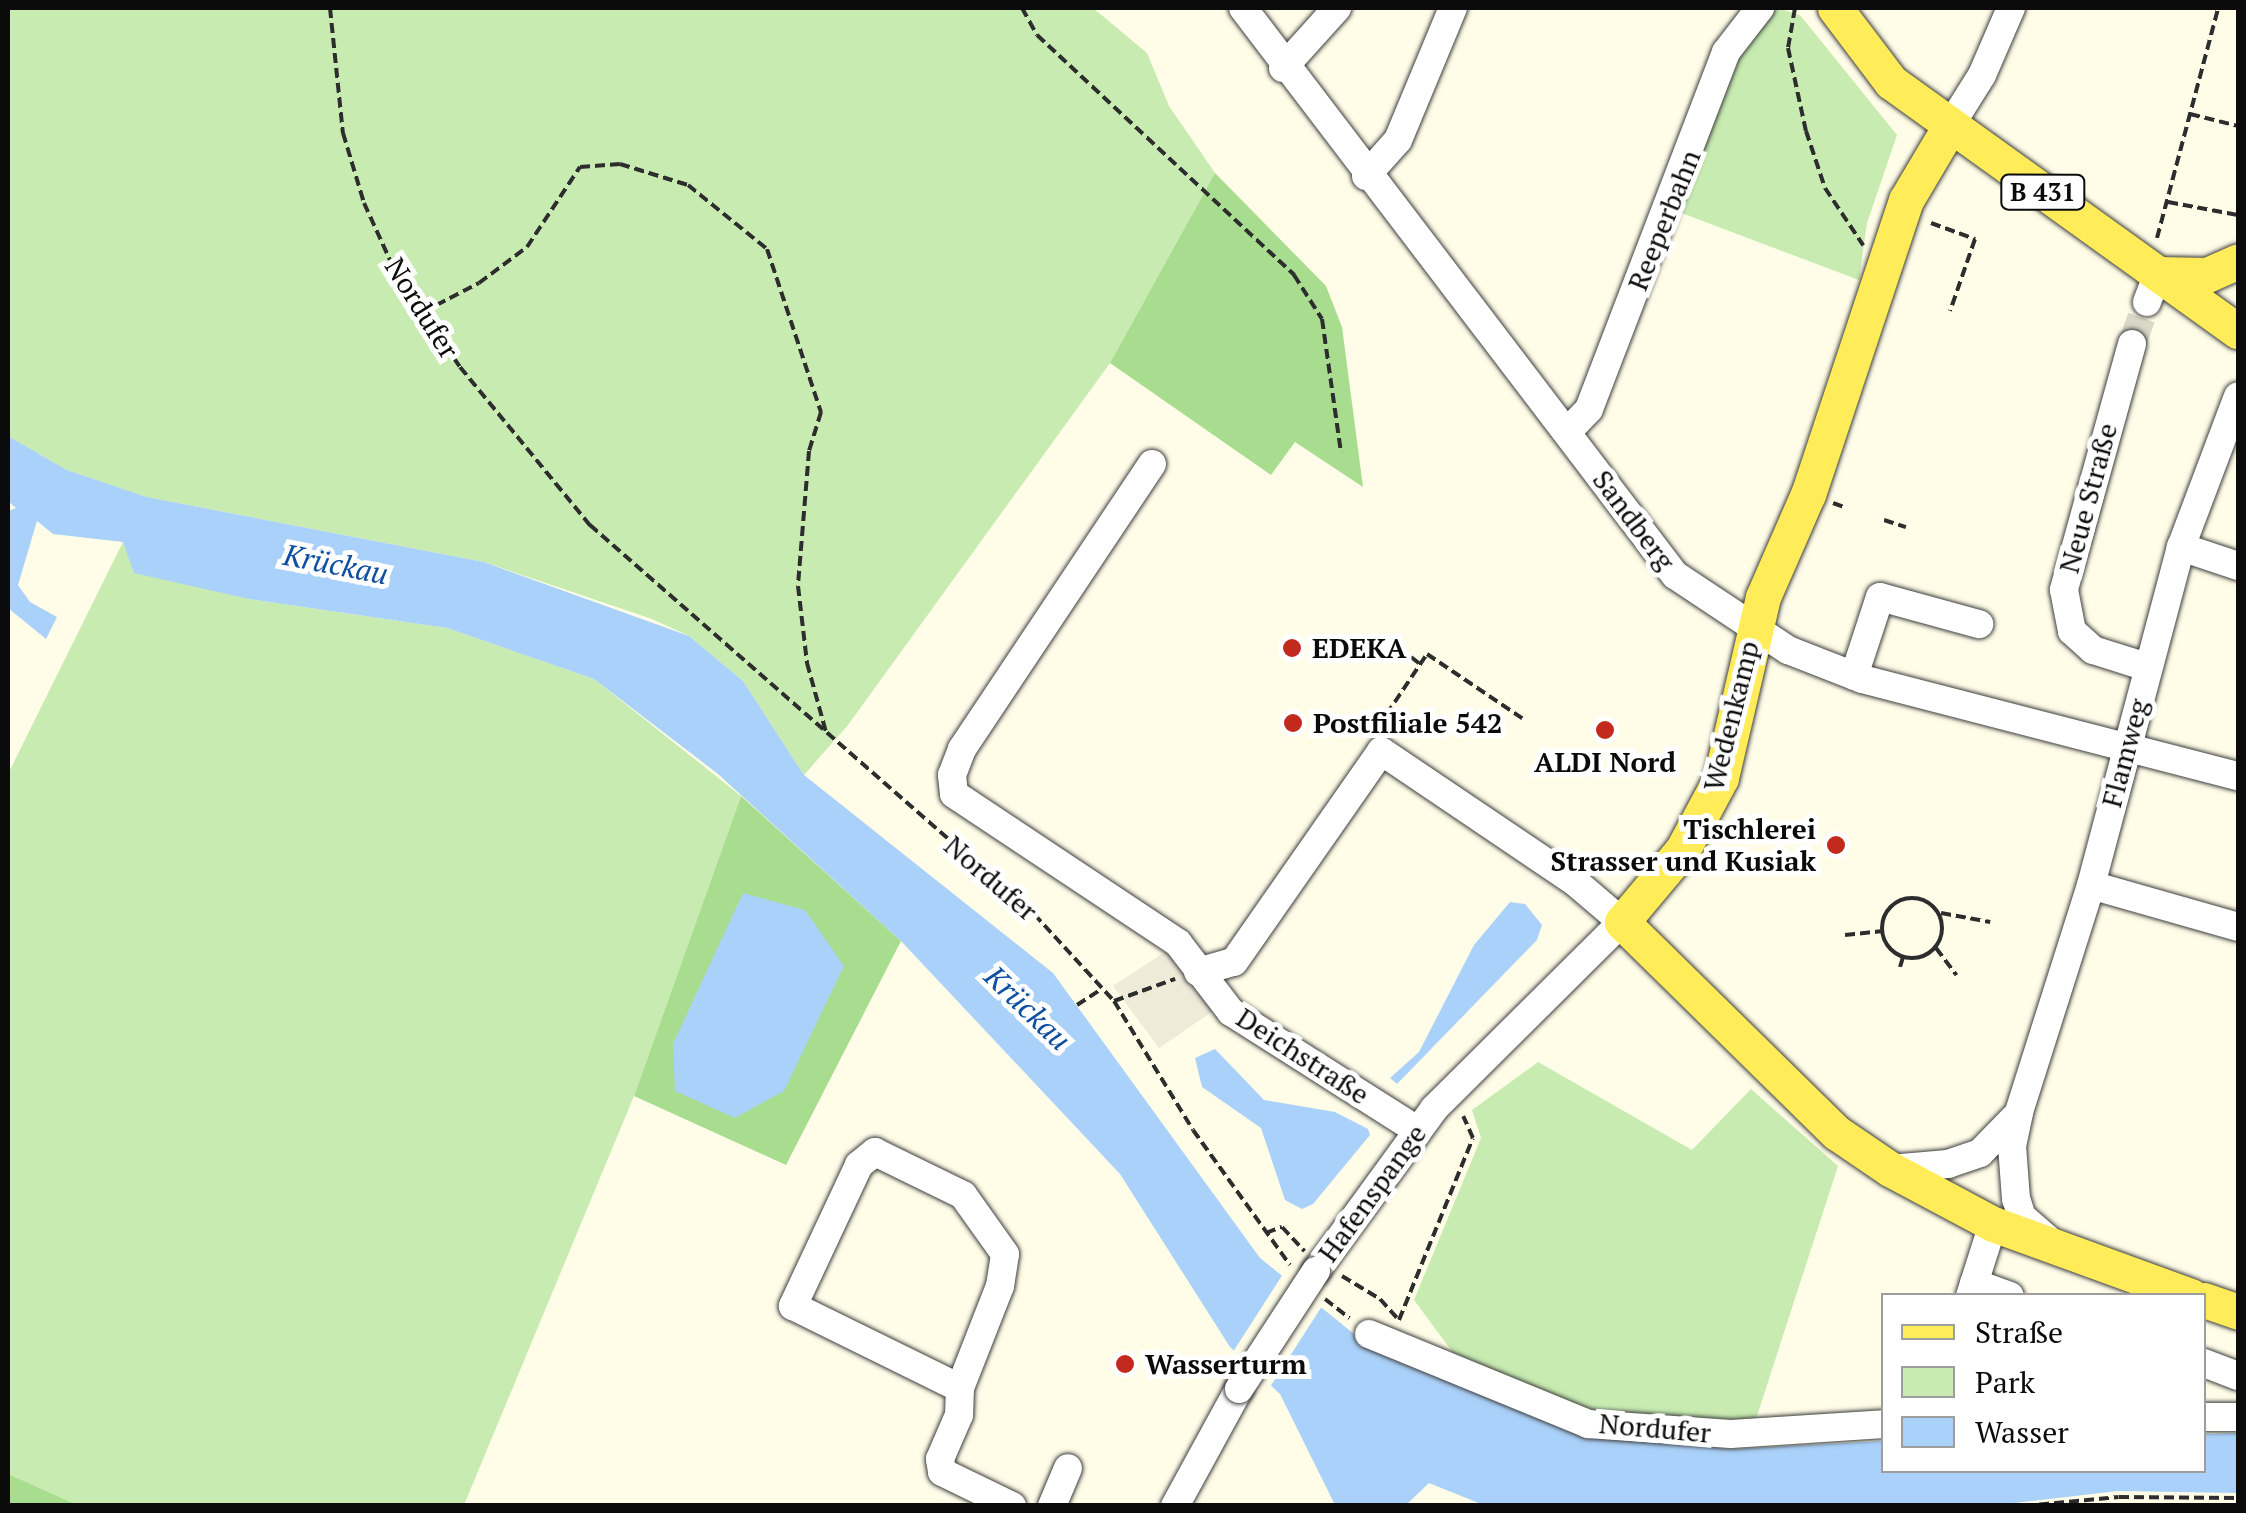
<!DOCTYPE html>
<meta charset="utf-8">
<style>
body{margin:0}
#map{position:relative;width:2246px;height:1513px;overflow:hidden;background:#fffde8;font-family:"PT Serif",serif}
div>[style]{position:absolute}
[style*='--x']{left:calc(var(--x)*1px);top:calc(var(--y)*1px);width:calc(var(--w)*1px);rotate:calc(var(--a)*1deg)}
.green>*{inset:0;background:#c7ebb1}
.forest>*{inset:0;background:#a8dc8f}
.plaza>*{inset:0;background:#eeebd9}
.water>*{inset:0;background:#aad1f9}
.pier>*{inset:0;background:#fffde8}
.minor-tunnel>*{height:28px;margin-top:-14px;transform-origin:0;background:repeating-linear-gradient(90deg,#dad9c7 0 28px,transparent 0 42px)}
.path>*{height:4px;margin-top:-2px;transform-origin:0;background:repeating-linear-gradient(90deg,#2d2d2d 0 10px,transparent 0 15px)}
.path>.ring{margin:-2px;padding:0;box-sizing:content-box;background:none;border:4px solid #2d2d2d;border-radius:50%}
.roads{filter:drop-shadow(0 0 2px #3e3e3e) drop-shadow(0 0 2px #3e3e3e)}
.minor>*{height:28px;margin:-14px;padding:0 14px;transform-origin:14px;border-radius:14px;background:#fff}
.major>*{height:35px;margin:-17.5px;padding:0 17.5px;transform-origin:17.5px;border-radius:17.5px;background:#ffec58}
.bridges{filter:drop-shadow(0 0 2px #3e3e3e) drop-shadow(0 0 2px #3e3e3e)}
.minor-bridge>*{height:28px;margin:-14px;padding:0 14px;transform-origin:14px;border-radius:14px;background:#fff}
.dots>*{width:28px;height:28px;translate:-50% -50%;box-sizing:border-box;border:5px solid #fff;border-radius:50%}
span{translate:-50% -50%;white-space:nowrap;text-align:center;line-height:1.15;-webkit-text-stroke:10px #fff;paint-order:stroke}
.shield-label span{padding:2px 8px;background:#fff;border:2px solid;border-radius:8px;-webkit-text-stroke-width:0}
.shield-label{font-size:25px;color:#0b0b0b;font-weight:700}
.street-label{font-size:28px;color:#0b0b0b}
.poi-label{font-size:28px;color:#0b0b0b;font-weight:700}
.left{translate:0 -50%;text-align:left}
.right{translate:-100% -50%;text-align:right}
.water-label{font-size:30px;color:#0f4fa1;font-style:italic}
.frame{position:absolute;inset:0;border:10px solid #0b0b0b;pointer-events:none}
.legend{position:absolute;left:1881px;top:1293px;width:325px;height:180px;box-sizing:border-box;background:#fff;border:2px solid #9d9d9d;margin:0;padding:12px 18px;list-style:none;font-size:30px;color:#0b0b0b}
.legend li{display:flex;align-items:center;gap:20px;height:50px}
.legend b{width:50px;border:2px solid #9d9d9d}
</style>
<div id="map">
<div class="green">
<div style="clip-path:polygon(8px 8px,1093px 8px,1147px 53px,1169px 106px,1215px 173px,1110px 363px,848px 725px,804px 775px,743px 681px,689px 636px,652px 619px,484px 562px,147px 497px,67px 470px,8px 436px)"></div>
<div style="clip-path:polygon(1777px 8px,1800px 15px,1897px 135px,1867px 223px,1859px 280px,1679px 212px,1740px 56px)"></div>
<div style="clip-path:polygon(123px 542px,249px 599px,447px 628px,594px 679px,741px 796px,634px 1096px,464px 1505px,71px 1505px,8px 1474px,8px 774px)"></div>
<div style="clip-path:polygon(1538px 1062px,1692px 1150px,1751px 1089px,1838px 1166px,1756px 1419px,1681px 1424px,1589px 1410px,1457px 1358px,1414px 1300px,1481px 1138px,1472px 1110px)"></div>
</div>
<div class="forest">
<div style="clip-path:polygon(1215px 173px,1326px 286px,1342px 327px,1363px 487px,1295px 442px,1271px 475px,1110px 363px)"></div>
<div style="clip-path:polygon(741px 796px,901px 941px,786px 1165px,634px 1096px)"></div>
<div style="clip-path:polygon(8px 1474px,72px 1503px,71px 1505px,8px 1505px)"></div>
</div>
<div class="plaza">
<div style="clip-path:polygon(1168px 950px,1234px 997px,1159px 1048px,1113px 986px)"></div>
</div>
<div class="water">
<div style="clip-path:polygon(8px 436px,67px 470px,147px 497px,484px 562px,689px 636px,743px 681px,804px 775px,1053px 973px,1260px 1258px,1369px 1346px,1585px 1437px,1731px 1449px,1883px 1441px,1884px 1470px,2204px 1470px,2204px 1434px,2238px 1433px,2238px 1493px,2118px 1491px,1989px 1506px,1486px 1506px,1429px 1483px,1406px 1505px,1335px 1505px,1280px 1394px,1230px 1347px,1120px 1174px,901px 941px,718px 774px,594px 679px,447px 628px,249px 599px,134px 573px,123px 542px,53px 534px,37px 521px,18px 585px,30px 602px,57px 617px,46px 639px,8px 608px,8px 511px,16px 508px,8px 501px)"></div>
<div style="clip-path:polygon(743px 893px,805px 910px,844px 966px,784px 1091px,735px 1118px,675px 1091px,673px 1044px)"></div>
<div style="clip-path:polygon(1510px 902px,1525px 904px,1542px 925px,1537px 940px,1397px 1084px,1390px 1078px,1419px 1052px,1474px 945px)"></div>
<div style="clip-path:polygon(1215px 1049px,1264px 1100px,1335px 1112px,1368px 1129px,1370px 1135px,1313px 1204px,1302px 1209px,1285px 1200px,1261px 1128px,1202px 1087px,1195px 1058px)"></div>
</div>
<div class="pier">
<div style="clip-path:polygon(1285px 1271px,1324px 1303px,1268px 1390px,1231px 1355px)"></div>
</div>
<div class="minor-tunnel">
<div style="--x:2132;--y:344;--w:45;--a:-70.3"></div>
</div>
<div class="path">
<div style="--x:330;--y:8;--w:126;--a:84.1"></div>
<div style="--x:343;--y:133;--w:73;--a:73.3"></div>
<div style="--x:364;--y:203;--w:75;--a:65.5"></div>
<div style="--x:395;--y:271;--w:116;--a:55.9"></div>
<div style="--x:460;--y:367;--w:205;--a:50.6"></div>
<div style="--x:590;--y:525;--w:590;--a:41.22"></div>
<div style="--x:1034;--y:914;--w:118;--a:47.4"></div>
<div style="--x:1114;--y:1001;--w:151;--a:58.5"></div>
<div style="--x:1193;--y:1130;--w:166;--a:54.3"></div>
<div style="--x:1022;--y:8;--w:31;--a:61"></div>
<div style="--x:1037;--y:35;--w:352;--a:43"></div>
<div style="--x:1294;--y:275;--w:52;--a:57.5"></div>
<div style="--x:1322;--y:319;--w:135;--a:81.9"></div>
<div style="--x:1795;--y:8;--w:41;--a:99.9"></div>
<div style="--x:1788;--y:48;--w:85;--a:77.8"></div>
<div style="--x:1806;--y:131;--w:60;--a:71.6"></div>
<div style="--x:1825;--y:188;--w:69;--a:56.3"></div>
<div style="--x:2190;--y:114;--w:49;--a:14"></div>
<div style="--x:2168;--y:202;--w:71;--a:10.5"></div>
<div style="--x:1931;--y:223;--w:47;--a:20"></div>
<div style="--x:1975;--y:239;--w:76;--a:109.1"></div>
<div style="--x:2157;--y:238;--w:238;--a:-75.1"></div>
<div style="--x:423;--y:312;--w:63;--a:-27.4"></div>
<div style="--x:479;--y:283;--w:60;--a:-36.9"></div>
<div style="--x:527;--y:247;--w:96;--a:-56.5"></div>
<div style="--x:580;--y:167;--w:40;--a:-4.3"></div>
<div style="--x:620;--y:164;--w:71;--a:17.2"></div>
<div style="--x:688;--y:185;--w:102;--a:39"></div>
<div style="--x:767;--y:249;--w:172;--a:71.7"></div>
<div style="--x:821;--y:412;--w:41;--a:107.1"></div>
<div style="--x:809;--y:451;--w:135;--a:94.7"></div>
<div style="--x:798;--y:586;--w:78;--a:83.3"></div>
<div style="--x:807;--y:663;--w:72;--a:74.6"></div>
<div style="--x:1833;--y:503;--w:12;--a:20"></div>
<div style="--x:1884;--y:520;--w:23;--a:18"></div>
<div style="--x:1411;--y:657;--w:11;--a:38"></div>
<div style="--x:1378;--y:727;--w:88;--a:-56.1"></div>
<div style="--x:1427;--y:654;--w:115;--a:34"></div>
<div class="ring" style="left:1882px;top:898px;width:56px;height:56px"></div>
<div style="--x:1941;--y:913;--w:50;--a:10.4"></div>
<div style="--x:1845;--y:935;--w:36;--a:-6"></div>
<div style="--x:1936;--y:948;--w:34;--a:53"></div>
<div style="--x:1900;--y:967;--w:10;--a:-73"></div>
<div style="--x:1114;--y:1001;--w:65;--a:-19.8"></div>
<div style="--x:1077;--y:1005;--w:30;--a:-33"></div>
<div style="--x:1266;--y:1233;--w:17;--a:-21"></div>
<div style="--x:1282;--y:1227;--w:33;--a:47"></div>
<div style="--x:1342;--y:1276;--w:44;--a:31.2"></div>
<div style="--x:1380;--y:1299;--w:25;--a:48"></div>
<div style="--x:1325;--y:1299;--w:31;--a:38"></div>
<div style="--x:1399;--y:1320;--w:196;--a:-67.9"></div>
<div style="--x:1473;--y:1138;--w:24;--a:-114"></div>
<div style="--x:2024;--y:1506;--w:95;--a:-5.4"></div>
<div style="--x:2119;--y:1497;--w:119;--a:0.5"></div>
</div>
<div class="roads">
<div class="minor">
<div style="--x:1243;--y:8;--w:713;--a:52.7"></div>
<div style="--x:1675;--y:575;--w:136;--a:33.6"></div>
<div style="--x:1788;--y:650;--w:79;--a:21.4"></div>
<div style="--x:1862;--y:679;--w:388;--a:14.5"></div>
<div style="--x:1283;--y:68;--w:81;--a:-48"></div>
<div style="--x:1950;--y:126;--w:60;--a:-57.9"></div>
<div style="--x:1982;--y:75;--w:73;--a:-66.6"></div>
<div style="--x:1366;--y:176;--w:48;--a:-48.4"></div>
<div style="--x:1398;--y:140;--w:143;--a:-67.4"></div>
<div style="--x:2147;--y:302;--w:30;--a:-69"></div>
<div style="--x:2132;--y:344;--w:255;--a:105.5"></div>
<div style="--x:2064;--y:590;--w:42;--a:79"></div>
<div style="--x:2072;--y:631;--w:28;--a:42"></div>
<div style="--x:2093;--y:650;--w:57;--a:17.5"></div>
<div style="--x:1568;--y:431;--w:30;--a:-46"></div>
<div style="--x:1589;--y:409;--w:382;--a:-69"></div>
<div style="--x:1726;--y:52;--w:56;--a:-52.3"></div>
<div style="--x:1152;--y:464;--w:343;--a:123.7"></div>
<div style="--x:962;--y:749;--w:28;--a:111"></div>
<div style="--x:952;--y:775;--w:19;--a:84"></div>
<div style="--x:954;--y:794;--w:269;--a:33.6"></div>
<div style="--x:1178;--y:943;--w:87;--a:52.5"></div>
<div style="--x:1231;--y:1012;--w:220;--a:32.4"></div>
<div style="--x:2181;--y:547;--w:60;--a:18.4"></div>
<div style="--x:1854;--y:676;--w:83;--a:-71.8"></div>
<div style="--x:1880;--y:597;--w:103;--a:15.3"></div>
<div style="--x:2091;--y:885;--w:153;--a:15.9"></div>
<div style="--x:1198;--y:972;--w:37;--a:-16"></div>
<div style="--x:1234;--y:962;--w:257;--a:-55.1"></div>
<div style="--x:1381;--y:751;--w:233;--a:34"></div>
<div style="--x:1574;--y:881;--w:63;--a:40.5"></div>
<div style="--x:1622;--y:922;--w:265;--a:135.2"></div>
<div style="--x:1434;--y:1109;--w:200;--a:126.1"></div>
<div style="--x:1890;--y:1169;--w:58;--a:-4.9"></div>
<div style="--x:1948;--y:1164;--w:34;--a:-19"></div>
<div style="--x:1980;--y:1153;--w:50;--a:-45.8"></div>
<div style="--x:2050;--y:1241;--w:37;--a:-139"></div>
<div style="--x:2022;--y:1217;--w:19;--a:-108"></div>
<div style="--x:2016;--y:1199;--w:53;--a:-94.3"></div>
<div style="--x:2012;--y:1146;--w:35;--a:-78"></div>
<div style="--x:2019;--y:1112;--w:238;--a:-72.4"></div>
<div style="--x:2091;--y:885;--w:350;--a:-75.1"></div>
<div style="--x:2181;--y:547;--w:161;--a:-69.3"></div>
<div style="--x:1974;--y:1283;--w:38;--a:20"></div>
<div style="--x:1970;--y:1296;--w:76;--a:-72.3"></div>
<div style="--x:1369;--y:1334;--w:237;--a:22.3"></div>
<div style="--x:1588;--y:1424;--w:143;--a:4"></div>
<div style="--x:1731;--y:1434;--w:153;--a:-3.7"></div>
<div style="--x:2204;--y:1363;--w:36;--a:21"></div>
<div style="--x:960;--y:1388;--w:110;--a:-68.6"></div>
<div style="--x:1000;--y:1286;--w:32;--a:-81"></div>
<div style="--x:1005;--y:1254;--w:72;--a:-125.4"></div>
<div style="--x:963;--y:1195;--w:98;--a:-154"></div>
<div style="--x:875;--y:1152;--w:21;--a:141"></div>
<div style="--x:859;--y:1165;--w:156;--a:115.1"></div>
<div style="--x:793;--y:1306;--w:186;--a:26.2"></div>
<div style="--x:960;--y:1388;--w:27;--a:92"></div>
<div style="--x:959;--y:1415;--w:48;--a:113.4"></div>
<div style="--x:940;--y:1459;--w:13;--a:81"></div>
<div style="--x:942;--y:1472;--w:78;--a:25.9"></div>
<div style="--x:2204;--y:1417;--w:34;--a:0"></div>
<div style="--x:1052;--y:1506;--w:41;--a:-67.2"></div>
<div style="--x:1175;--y:1506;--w:133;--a:-61.3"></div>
</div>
<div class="major">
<div style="--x:1835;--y:8;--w:93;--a:52.9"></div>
<div style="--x:1891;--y:82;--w:427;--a:35.7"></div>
<div style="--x:1950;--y:126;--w:86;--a:120.7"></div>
<div style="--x:1906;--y:200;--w:310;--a:108.4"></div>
<div style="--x:1808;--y:494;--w:112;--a:113.6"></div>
<div style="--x:1763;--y:597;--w:186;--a:103.1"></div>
<div style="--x:1721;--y:778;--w:81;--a:118.2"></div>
<div style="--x:1683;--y:849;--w:95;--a:129.9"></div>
<div style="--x:1622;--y:922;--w:301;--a:44.5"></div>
<div style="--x:1837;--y:1133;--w:64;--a:34.2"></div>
<div style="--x:1890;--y:1169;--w:117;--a:28.1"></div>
<div style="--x:1993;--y:1224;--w:211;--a:20"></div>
<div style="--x:2158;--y:274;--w:49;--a:1.2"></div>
<div style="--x:2207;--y:275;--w:34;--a:-24"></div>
<div style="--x:2204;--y:1300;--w:36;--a:19"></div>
</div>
</div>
<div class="bridges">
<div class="minor-bridge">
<div style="--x:1239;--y:1389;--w:141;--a:-56.9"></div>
</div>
</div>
<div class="dots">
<div style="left:1292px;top:648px;background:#c12a1d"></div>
<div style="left:1293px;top:723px;background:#c12a1d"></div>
<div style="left:1605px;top:730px;background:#c12a1d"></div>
<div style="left:1836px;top:845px;background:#c12a1d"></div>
<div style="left:1125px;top:1364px;background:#c12a1d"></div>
</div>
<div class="shield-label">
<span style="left:2043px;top:192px">B 431</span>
</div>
<div class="street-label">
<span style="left:1664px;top:220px;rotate:-68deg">Reeperbahn</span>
<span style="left:422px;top:308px;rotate:58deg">Nordufer</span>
<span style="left:2088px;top:498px;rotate:-75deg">Neue Straße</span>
<span style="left:1634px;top:520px;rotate:53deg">Sandberg</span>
<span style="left:1731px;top:716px;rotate:-76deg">Wedenkamp</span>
<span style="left:2125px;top:753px;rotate:-75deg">Flamweg</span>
<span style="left:991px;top:878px;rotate:41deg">Nordufer</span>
<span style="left:1303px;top:1056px;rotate:33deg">Deichstraße</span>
<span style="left:1372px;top:1193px;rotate:-54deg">Hafenspange</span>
<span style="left:1655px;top:1428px;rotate:5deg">Nordufer</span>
</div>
<div class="poi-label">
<span class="left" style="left:1312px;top:648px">EDEKA</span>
<span class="left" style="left:1313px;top:723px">Postfiliale 542</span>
<span style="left:1605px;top:762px">ALDI Nord</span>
<span class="right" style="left:1816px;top:845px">Tischlerei<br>Strasser und Kusiak</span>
<span class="left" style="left:1145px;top:1364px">Wasserturm</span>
</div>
<div class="water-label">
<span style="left:336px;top:564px;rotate:11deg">Krückau</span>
<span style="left:1028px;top:1008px;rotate:44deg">Krückau</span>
</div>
<div class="frame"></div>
<ul class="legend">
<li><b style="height:12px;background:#ffec58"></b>Straße</li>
<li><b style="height:28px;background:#c7ebb1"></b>Park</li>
<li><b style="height:28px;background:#aad1f9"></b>Wasser</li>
</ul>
</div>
